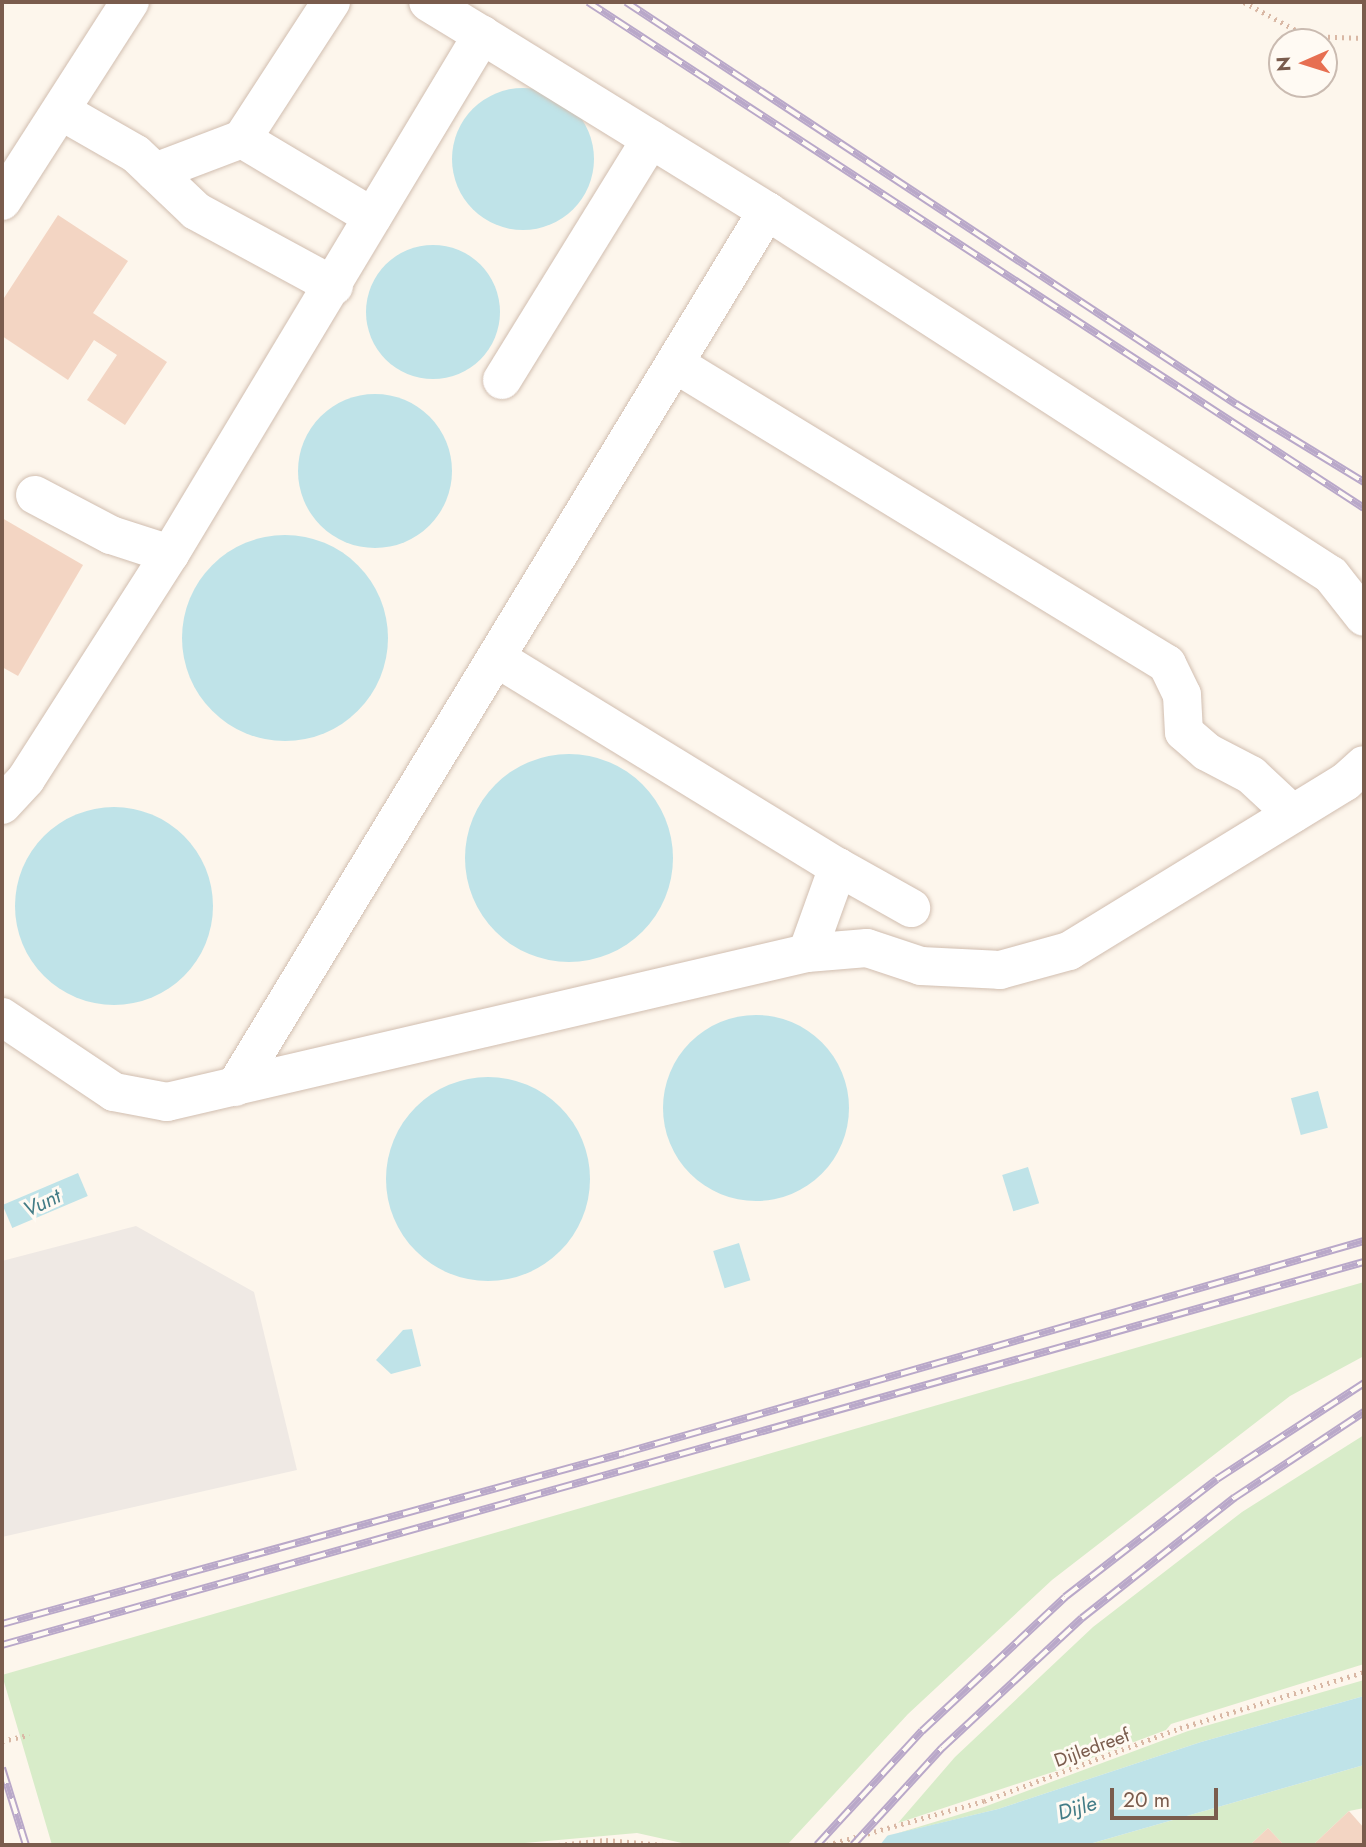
<!DOCTYPE html>
<style>
body{margin:0}
#map{position:relative;width:1366px;height:1847px;overflow:hidden;background:#fdf6ec;font-family:Jost,sans-serif}
div>[style]{position:absolute}
[style*='--x']{left:calc(var(--x)*1px);top:calc(var(--y)*1px);width:calc(var(--w)*1px);rotate:calc(var(--a)*1deg)}
.industrial>*{inset:0;background:#efe9e4}
.green>*{inset:0;background:#d8ecc9}
.water>*{inset:0;background:#bfe3e8;transform-origin:0 0}
.round{border-radius:50%}
.pier>*{inset:0;background:#fdf6ec}
.building>*{inset:0;background:#f3d5c3}
.path>*{height:4.5px;margin-top:-2.25px;transform-origin:0;background:repeating-linear-gradient(90deg,#d9b8a5 0 2px,transparent 0 7px)}
.roads{filter:drop-shadow(0 0 2px #d1beb0) drop-shadow(0 0 2px #d1beb0)}
.minor>*{height:38px;margin:-19px;padding:0 19px;transform-origin:19px;border-radius:19px;background:#fff}
.rail>*{height:8px;margin-top:-4px;transform-origin:0;background:repeating-linear-gradient(90deg,#fffaf3 0 16px,#b9a8c9 0 32px);box-sizing:border-box;border-block:2px solid #b9a8c9}
span{translate:-50% -50%;white-space:nowrap;text-align:center;line-height:1.15;-webkit-text-stroke:6px #fffaf3;paint-order:stroke}
.street-label{font-size:19px;color:#7a5c4d}
.water-label{font-size:21px;color:#437c86;font-style:italic}
.frame{position:absolute;inset:0;border:4px solid #7a5c4d;pointer-events:none}
.north{position:absolute;left:1268px;top:28px;width:70px;height:70px;box-sizing:border-box;background:#fffaf3;border:2px solid #cabbb1;border-radius:50%;rotate:267deg;font-size:19px;font-weight:700;line-height:28px;text-align:center;color:#7a5c4d}
.north::after{content:'';display:block;margin:auto;width:24px;height:32px;background:#e76f51;clip-path:polygon(50% 0,100% 100%,50% 72%,0 100%)}
.scale{position:absolute;left:1110px;top:1788px;width:108px;height:32px;box-sizing:border-box;border:4px solid #7a5c4d;border-top:0;padding-left:9px;font-size:21px;line-height:24px;white-space:nowrap;color:#7a5c4d;-webkit-text-stroke:5px #fffaf3;paint-order:stroke}
</style>
<div id="map">
<div class="industrial">
<div style="clip-path:polygon(136px 1226px,254px 1292px,297px 1470px,2px 1537px,2px 1261px)"></div>
</div>
<div class="green">
<div style="clip-path:polygon(1364px 1282px,1364px 1356px,1290px 1396px,1052px 1580px,908px 1714px,787px 1845px,691px 1845px,637px 1833px,502px 1845px,52px 1845px,2px 1675px)"></div>
<div style="clip-path:polygon(1364px 1435px,1364px 1664px,1171px 1724px,1166px 1730px,1062px 1769px,898px 1823px,955px 1757px,1093px 1627px,1242px 1512px)"></div>
<div style="clip-path:polygon(1364px 1680px,1364px 1696px,1201px 1742px,998px 1809px,895px 1834px,984px 1807px,1188px 1731px)"></div>
<div style="clip-path:polygon(1364px 1765px,1364px 1808px,1349px 1811px,1313px 1845px,1284px 1845px,1268px 1828px,1250px 1845px,1086px 1845px)"></div>
</div>
<div class="water">
<div class="round" style="left:452px;top:88px;width:142px;height:142px"></div>
<div class="round" style="left:366px;top:245px;width:134px;height:134px"></div>
<div class="round" style="left:298px;top:394px;width:154px;height:154px"></div>
<div class="round" style="left:182px;top:535px;width:206px;height:206px"></div>
<div class="round" style="left:465px;top:754px;width:208px;height:208px"></div>
<div class="round" style="left:15px;top:807px;width:198px;height:198px"></div>
<div class="round" style="left:663px;top:1015px;width:186px;height:186px"></div>
<div class="round" style="left:386px;top:1077px;width:204px;height:204px"></div>
<div style="left:1318px;top:1091px;width:38px;height:28px;rotate:75deg"></div>
<div style="left:1028px;top:1167px;width:38px;height:27px;rotate:73deg"></div>
<div style="left:78px;top:1173px;width:25px;height:82px;rotate:67deg"></div>
<div style="left:739px;top:1243px;width:39px;height:27px;rotate:73deg"></div>
<div style="clip-path:polygon(412px 1329px,421px 1366px,391px 1374px,376px 1360px,403px 1330px)"></div>
<div style="clip-path:polygon(1364px 1696px,1364px 1765px,1086px 1845px,848px 1845px,998px 1809px,1201px 1742px)"></div>
</div>
<div class="pier">
<div style="clip-path:polygon(891px 1831px,880px 1845px,844px 1845px,847px 1842px)"></div>
</div>
<div class="building">
<div style="clip-path:polygon(58px 215px,128px 261px,93px 313px,167px 362px,125px 425px,87px 400px,117px 355px,94px 340px,68px 380px,2px 336px,2px 301px)"></div>
<div style="clip-path:polygon(2px 518px,83px 565px,18px 676px,2px 667px)"></div>
<div style="clip-path:polygon(1349px 1811px,1364px 1828px,1364px 1845px,1313px 1845px)"></div>
<div style="clip-path:polygon(1268px 1828px,1284px 1845px,1250px 1845px)"></div>
</div>
<div class="path">
<div style="--x:1244;--y:2;--w:72;--a:28.4"></div>
<div style="--x:1307;--y:36;--w:57;--a:2"></div>
<div style="--x:2;--y:1741;--w:28;--a:-13"></div>
<div style="--x:558;--y:1845;--w:48;--a:-5.9"></div>
<div style="--x:606;--y:1840;--w:58;--a:4.9"></div>
<div style="--x:827;--y:1845;--w:163;--a:-15.7"></div>
<div style="--x:984;--y:1801;--w:209;--a:-20.4"></div>
<div style="--x:1180;--y:1728;--w:192;--a:-16.9"></div>
</div>
<div class="roads">
<div class="minor">
<div style="--x:331;--y:2;--w:163;--a:123"></div>
<div style="--x:242;--y:139;--w:152;--a:30.8"></div>
<div style="--x:482;--y:35;--w:335;--a:31.7"></div>
<div style="--x:767;--y:211;--w:671;--a:32.84"></div>
<div style="--x:1331;--y:575;--w:53;--a:51.8"></div>
<div style="--x:61;--y:111;--w:86;--a:29.8"></div>
<div style="--x:136;--y:154;--w:83;--a:43.5"></div>
<div style="--x:196;--y:211;--w:157;--a:28.5"></div>
<div style="--x:155;--y:172;--w:93;--a:-20.8"></div>
<div style="--x:2;--y:201;--w:237;--a:-57.3"></div>
<div style="--x:677;--y:365;--w:574;--a:31.39"></div>
<div style="--x:1167;--y:664;--w:34;--a:64"></div>
<div style="--x:1182;--y:695;--w:37;--a:87"></div>
<div style="--x:1184;--y:732;--w:30;--a:41"></div>
<div style="--x:1207;--y:752;--w:50;--a:27.6"></div>
<div style="--x:1251;--y:775;--w:57;--a:42.9"></div>
<div style="--x:502;--y:380;--w:283;--a:-58.3"></div>
<div style="--x:35;--y:495;--w:86;--a:27.8"></div>
<div style="--x:111;--y:535;--w:62;--a:17.9"></div>
<div style="--x:498;--y:659;--w:399;--a:31.5"></div>
<div style="--x:838;--y:867;--w:91;--a:109.8"></div>
<div style="--x:2;--y:805;--w:35;--a:-47"></div>
<div style="--x:26;--y:779;--w:267;--a:-57.4"></div>
<div style="--x:170;--y:554;--w:606;--a:-58.99"></div>
<div style="--x:482;--y:35;--w:63;--a:-148.6"></div>
<div style="--x:838;--y:867;--w:84;--a:29.3"></div>
<div style="--x:2;--y:1017;--w:135;--a:33.8"></div>
<div style="--x:114;--y:1092;--w:54;--a:10.7"></div>
<div style="--x:167;--y:1102;--w:657;--a:-13.11"></div>
<div style="--x:807;--y:953;--w:60;--a:-4.8"></div>
<div style="--x:867;--y:948;--w:57;--a:18.4"></div>
<div style="--x:921;--y:966;--w:79;--a:2.9"></div>
<div style="--x:1000;--y:970;--w:72;--a:-15.4"></div>
<div style="--x:1069;--y:951;--w:324;--a:-31.5"></div>
<div style="--x:1345;--y:782;--w:25;--a:-42"></div>
<div style="--x:235;--y:1087;--w:1025;--a:-58.73"></div>
</div>
</div>
<div class="rail">
<div style="--x:588;--y:2;--w:926;--a:33.11"></div>
<div style="--x:626;--y:2;--w:731;--a:33.39"></div>
<div style="--x:1236;--y:404;--w:150;--a:31.4"></div>
<div style="--x:2;--y:1624;--w:645;--a:-15.37"></div>
<div style="--x:624;--y:1453;--w:770;--a:-15.99"></div>
<div style="--x:2;--y:1645;--w:1415;--a:-15.71"></div>
<div style="--x:2;--y:1768;--w:81;--a:72.7"></div>
<div style="--x:817;--y:1845;--w:155;--a:-47.4"></div>
<div style="--x:922;--y:1731;--w:196;--a:-43.1"></div>
<div style="--x:1065;--y:1597;--w:192;--a:-37.8"></div>
<div style="--x:1217;--y:1479;--w:176;--a:-33.1"></div>
<div style="--x:853;--y:1845;--w:132;--a:-47.5"></div>
<div style="--x:942;--y:1748;--w:191;--a:-42.9"></div>
<div style="--x:1082;--y:1618;--w:194;--a:-38.3"></div>
<div style="--x:1234;--y:1498;--w:156;--a:-33.5"></div>
</div>
<div class="street-label">
<span style="left:1092px;top:1748px;rotate:-20deg">Dijledreef</span>
</div>
<div class="water-label">
<span style="left:42px;top:1203px;rotate:-25deg">Vunt</span>
<span style="left:1077px;top:1808px;rotate:-16deg">Dijle</span>
</div>
<div class="frame"></div>
<div class="north">N</div>
<div class="scale">20 m</div>
</div>
